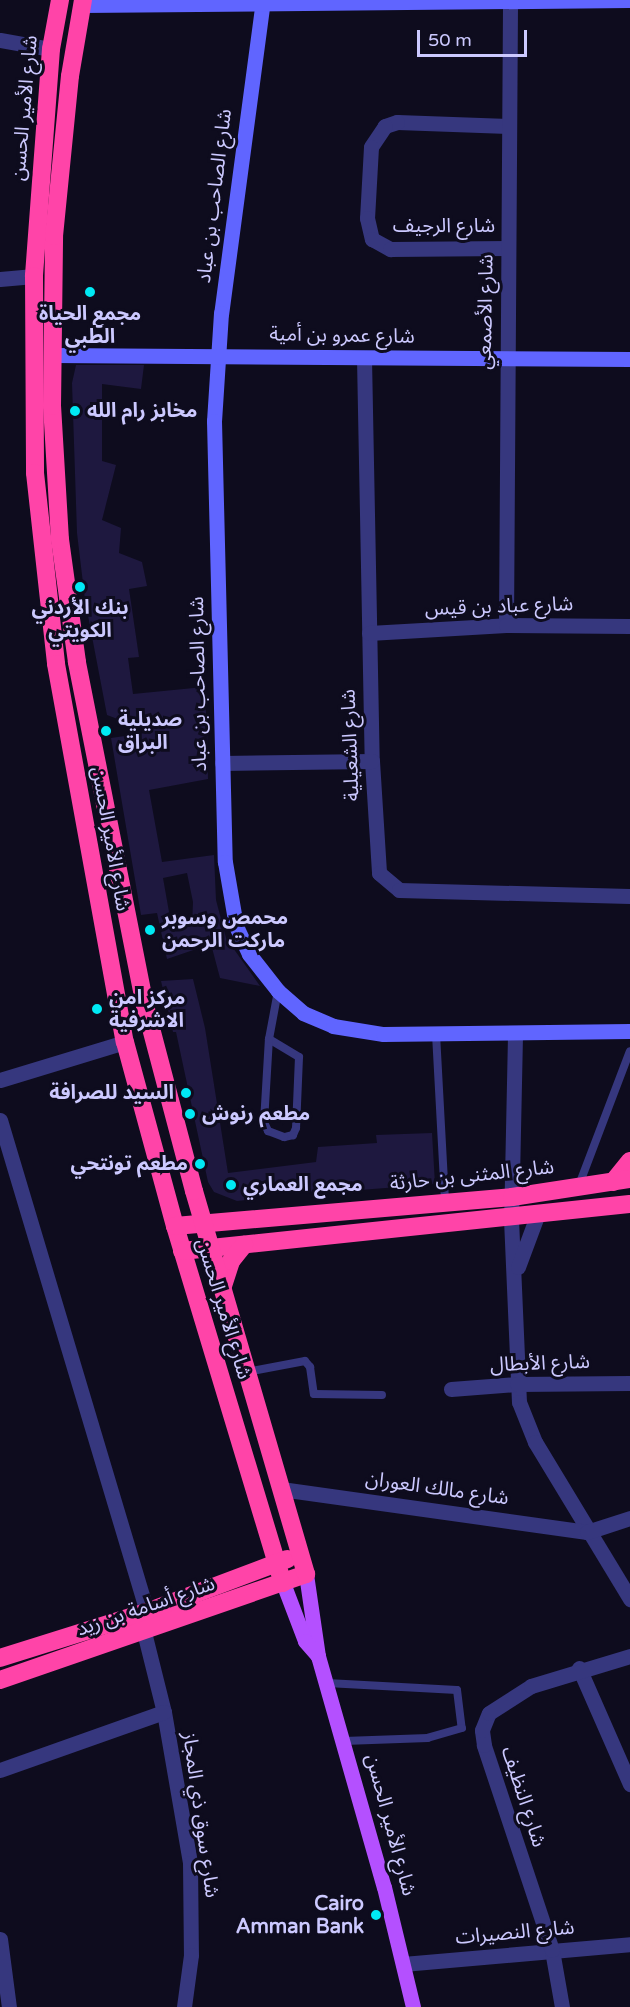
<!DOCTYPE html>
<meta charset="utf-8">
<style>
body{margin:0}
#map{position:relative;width:630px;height:2007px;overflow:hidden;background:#0e0c1e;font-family:"Varela Round","Noto Sans Arabic",sans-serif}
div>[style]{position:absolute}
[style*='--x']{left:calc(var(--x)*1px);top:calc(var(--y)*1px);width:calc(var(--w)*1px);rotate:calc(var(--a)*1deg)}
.building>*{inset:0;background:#1e183f}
.lane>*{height:8px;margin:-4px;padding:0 4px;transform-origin:4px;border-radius:4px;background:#36377e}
.street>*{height:15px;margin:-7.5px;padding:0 7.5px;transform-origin:7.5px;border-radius:7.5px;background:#36377e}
.secondary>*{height:15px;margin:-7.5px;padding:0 7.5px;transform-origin:7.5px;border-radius:7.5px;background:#6065ff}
.primary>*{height:15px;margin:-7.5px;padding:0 7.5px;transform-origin:7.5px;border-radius:7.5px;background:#b450ff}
.highway>*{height:18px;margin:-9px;padding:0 9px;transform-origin:9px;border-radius:9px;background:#ff44a8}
.dots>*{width:16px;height:16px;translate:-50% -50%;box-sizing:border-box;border:3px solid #0e0c1e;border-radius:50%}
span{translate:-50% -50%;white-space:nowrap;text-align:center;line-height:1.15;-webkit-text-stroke:6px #0e0c1e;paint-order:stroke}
.street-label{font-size:20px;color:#ccc9ff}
.poi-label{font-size:20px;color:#ccc9ff;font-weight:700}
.left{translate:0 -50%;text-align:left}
.right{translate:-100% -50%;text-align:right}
.scale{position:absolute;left:417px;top:30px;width:110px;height:27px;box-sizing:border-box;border:3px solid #ccc9ff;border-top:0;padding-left:8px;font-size:18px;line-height:21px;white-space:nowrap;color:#ccc9ff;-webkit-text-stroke:4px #0e0c1e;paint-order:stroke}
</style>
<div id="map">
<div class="building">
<div style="clip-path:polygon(evenodd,76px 365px,144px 365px,141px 389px,102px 384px,102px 461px,116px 465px,102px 520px,121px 528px,119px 553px,142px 562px,147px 586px,129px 589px,139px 657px,128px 658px,133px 694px,204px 687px,207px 725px,208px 779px,149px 790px,162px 862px,214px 855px,216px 900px,226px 938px,260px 986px,220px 978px,211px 944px,167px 959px,157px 913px,141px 915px,111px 738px,152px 732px,107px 715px,85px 600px,77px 533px,72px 383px,76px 365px,187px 873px,193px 902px,192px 925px,172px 929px,163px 878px,187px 873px)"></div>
<div style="clip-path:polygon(193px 979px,205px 1028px,228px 1173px,316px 1162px,318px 1147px,377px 1143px,376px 1135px,432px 1133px,435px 1184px,348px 1191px,253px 1193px,255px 1199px,237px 1201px,214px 1192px,208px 1182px,176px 1032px,173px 1032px,161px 981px)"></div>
</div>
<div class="lane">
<div style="--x:436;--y:1034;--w:168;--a:86.9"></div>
<div style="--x:269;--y:1039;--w:35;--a:31"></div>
<div style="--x:299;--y:1057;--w:71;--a:92.4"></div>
<div style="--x:296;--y:1128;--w:8;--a:113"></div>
<div style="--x:293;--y:1135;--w:9;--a:167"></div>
<div style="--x:284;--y:1137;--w:17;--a:-159"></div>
<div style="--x:268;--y:1131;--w:10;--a:-114"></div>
<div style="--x:264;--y:1122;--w:83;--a:-86.6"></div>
<div style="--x:269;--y:1039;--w:49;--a:-79.4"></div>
<div style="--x:579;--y:1185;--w:143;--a:-69.2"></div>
<div style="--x:247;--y:1372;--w:59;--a:-10.7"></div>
<div style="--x:305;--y:1361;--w:8;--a:50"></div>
<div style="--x:310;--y:1367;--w:27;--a:82"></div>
<div style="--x:314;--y:1394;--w:68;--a:0.8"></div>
<div style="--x:327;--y:1683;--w:130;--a:3.1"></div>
<div style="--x:457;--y:1690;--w:38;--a:83"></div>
<div style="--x:462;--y:1728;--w:35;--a:164"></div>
<div style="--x:428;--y:1738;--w:84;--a:178"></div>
</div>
<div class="street">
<div style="--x:0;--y:40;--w:52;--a:10"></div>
<div style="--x:508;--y:126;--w:111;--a:-177.9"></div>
<div style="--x:397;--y:122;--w:13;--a:162"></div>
<div style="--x:385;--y:126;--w:25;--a:124"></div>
<div style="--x:371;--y:147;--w:71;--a:93.2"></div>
<div style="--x:367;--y:218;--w:22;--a:77"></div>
<div style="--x:372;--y:239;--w:21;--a:29"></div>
<div style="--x:390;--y:249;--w:118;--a:-0.5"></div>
<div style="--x:0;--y:279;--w:34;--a:-5"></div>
<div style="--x:364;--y:358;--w:403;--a:88.9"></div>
<div style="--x:372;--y:761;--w:112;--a:86.4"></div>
<div style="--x:379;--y:873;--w:26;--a:40"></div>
<div style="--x:399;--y:890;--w:231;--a:1.5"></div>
<div style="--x:506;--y:625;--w:625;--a:-89.63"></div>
<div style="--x:369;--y:633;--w:137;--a:-3.3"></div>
<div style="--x:506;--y:625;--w:124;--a:0.5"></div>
<div style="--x:222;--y:763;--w:150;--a:-0.8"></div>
<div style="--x:515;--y:1035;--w:184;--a:91.2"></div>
<div style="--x:511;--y:1219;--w:183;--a:87.5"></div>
<div style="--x:519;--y:1402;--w:43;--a:68.2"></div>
<div style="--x:535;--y:1442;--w:184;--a:58.8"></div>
<div style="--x:0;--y:1080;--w:131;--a:-16.9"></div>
<div style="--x:0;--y:1120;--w:513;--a:73.36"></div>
<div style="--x:518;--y:1267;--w:54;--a:-69.6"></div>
<div style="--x:451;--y:1389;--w:66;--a:-4.3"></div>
<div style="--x:517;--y:1384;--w:113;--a:-0.5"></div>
<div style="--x:281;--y:1489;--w:309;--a:8"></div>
<div style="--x:587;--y:1532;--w:45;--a:-18"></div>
<div style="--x:144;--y:1632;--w:82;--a:76"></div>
<div style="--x:164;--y:1712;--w:153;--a:80.2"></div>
<div style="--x:190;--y:1863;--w:92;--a:89.4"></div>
<div style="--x:191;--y:1955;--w:52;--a:97.7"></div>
<div style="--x:579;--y:1668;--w:127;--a:66.3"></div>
<div style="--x:0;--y:1770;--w:174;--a:-19.5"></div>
<div style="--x:0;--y:1939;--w:69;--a:82.5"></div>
<div style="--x:403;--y:1964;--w:228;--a:-5"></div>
<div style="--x:562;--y:2007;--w:58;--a:-100"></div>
<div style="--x:552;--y:1950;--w:216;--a:-108.4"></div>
<div style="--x:484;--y:1745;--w:15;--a:-98"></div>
<div style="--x:482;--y:1730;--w:18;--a:-68"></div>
<div style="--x:489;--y:1713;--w:50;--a:-32.7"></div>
<div style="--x:531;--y:1686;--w:103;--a:-16.9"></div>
</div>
<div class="secondary">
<div style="--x:263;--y:0;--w:316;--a:97.6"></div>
<div style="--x:221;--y:313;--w:108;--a:93.7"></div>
<div style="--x:214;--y:421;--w:441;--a:88.6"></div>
<div style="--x:225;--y:862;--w:65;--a:80.2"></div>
<div style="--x:236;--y:926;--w:31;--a:65"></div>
<div style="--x:249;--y:954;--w:47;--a:51.9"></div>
<div style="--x:278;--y:991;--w:33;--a:41"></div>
<div style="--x:303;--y:1013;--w:33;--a:23"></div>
<div style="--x:333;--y:1026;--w:51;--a:9.1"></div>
<div style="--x:383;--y:1034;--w:247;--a:-0.7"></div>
<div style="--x:82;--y:5;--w:548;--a:-0.52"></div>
<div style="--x:53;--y:355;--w:577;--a:0.4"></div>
</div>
<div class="primary">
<div style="--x:306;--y:1574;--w:83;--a:81.7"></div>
<div style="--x:318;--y:1656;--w:240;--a:74.1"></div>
<div style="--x:384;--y:1887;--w:123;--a:76.4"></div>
<div style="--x:283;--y:1583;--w:62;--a:69.2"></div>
<div style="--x:305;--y:1641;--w:20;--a:49"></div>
</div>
<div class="highway">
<div style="--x:60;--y:0;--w:50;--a:100.4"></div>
<div style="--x:51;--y:49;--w:228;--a:94.3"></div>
<div style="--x:34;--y:276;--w:197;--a:89.7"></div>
<div style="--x:35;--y:473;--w:192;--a:83.7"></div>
<div style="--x:56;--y:664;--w:384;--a:79.7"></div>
<div style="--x:125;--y:1042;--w:191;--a:74.8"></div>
<div style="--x:175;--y:1226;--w:373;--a:73.2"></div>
<div style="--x:613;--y:1182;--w:27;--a:-51"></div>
<div style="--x:175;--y:1226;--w:338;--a:-4.9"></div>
<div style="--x:512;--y:1197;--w:119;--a:-8.7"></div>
<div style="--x:182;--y:1251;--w:450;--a:-6"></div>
<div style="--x:222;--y:1289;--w:29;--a:-72"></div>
<div style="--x:231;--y:1261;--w:21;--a:-51"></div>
<div style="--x:0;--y:1658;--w:154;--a:-17.4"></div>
<div style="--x:147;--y:1612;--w:150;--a:-20.7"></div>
<div style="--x:0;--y:1680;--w:324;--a:-19.1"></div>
<div style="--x:306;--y:1574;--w:399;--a:-106.3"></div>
<div style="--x:194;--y:1191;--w:191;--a:-104.8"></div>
<div style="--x:145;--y:1006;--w:351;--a:-101.2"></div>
<div style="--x:77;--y:662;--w:123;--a:-97.9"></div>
<div style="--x:60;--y:540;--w:134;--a:-93.4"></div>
<div style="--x:52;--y:406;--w:170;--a:-89.3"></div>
<div style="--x:54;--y:236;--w:161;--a:-84.3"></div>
<div style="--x:70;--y:76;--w:77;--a:-80.3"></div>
</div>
<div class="dots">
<div style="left:90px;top:292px;background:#00e9f4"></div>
<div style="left:75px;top:411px;background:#00e9f4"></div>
<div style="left:80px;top:587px;background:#00e9f4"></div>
<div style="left:106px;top:731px;background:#00e9f4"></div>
<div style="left:150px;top:930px;background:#00e9f4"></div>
<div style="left:97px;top:1009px;background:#00e9f4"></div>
<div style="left:186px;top:1093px;background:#00e9f4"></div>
<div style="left:190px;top:1114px;background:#00e9f4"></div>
<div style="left:200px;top:1164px;background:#00e9f4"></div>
<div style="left:231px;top:1185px;background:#00e9f4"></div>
<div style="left:376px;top:1915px;background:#00e9f4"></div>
</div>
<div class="street-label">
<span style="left:25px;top:108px;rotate:-85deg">شارع الأمير الحسن</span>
<span style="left:215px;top:196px;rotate:-83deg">شارع الصاحب بن عباد</span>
<span style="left:444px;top:226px">شارع الرجيف</span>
<span style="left:486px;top:312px;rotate:-89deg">شارع الأصمعي</span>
<span style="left:342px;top:336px;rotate:1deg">شارع عمرو بن أمية</span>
<span style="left:499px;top:607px;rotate:-2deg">شارع عباد بن قيس</span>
<span style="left:199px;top:684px;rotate:-91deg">شارع الصاحب بن عباد</span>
<span style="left:351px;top:745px;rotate:-92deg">شارع الشعيلية</span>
<span style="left:110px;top:839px;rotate:80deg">شارع الأمير الحسن</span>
<span style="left:472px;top:1176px;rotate:-6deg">شارع المثنى بن حارثة</span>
<span style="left:223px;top:1309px;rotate:73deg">شارع الأمير الحسن</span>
<span style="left:540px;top:1364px;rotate:-2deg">شارع الأبطال</span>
<span style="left:437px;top:1489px;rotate:8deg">شارع مالك العوران</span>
<span style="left:146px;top:1607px;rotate:-19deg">شارع أسامة بن زيد</span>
<span style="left:523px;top:1797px;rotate:72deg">شارع النظيف</span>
<span style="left:200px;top:1815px;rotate:82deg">شارع سوق ذي المجاز</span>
<span style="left:390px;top:1825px;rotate:75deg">شارع الأمير الحسن</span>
<span style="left:515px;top:1933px;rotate:-5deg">شارع النصيرات</span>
</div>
<div class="poi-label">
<span style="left:90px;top:326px">مجمع الحياة<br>الطبي</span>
<span class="left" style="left:87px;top:411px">مخابز رام الله</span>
<span style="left:80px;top:620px">بنك الأردني<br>الكويتي</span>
<span class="left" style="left:118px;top:732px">صديلية<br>البراق</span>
<span class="left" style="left:162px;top:930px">محمص وسوبر<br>ماركت الرحمن</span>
<span class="left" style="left:109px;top:1010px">مركز امن<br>الاشرفية</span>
<span class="right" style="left:174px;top:1093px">السيد للصرافة</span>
<span class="left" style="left:202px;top:1114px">مطعم رنوش</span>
<span class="right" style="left:188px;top:1164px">مطعم تونتحي</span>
<span class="left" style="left:243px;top:1185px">مجمع العماري</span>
<span class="right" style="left:364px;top:1916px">Cairo<br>Amman Bank</span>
</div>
<div class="scale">50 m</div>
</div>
